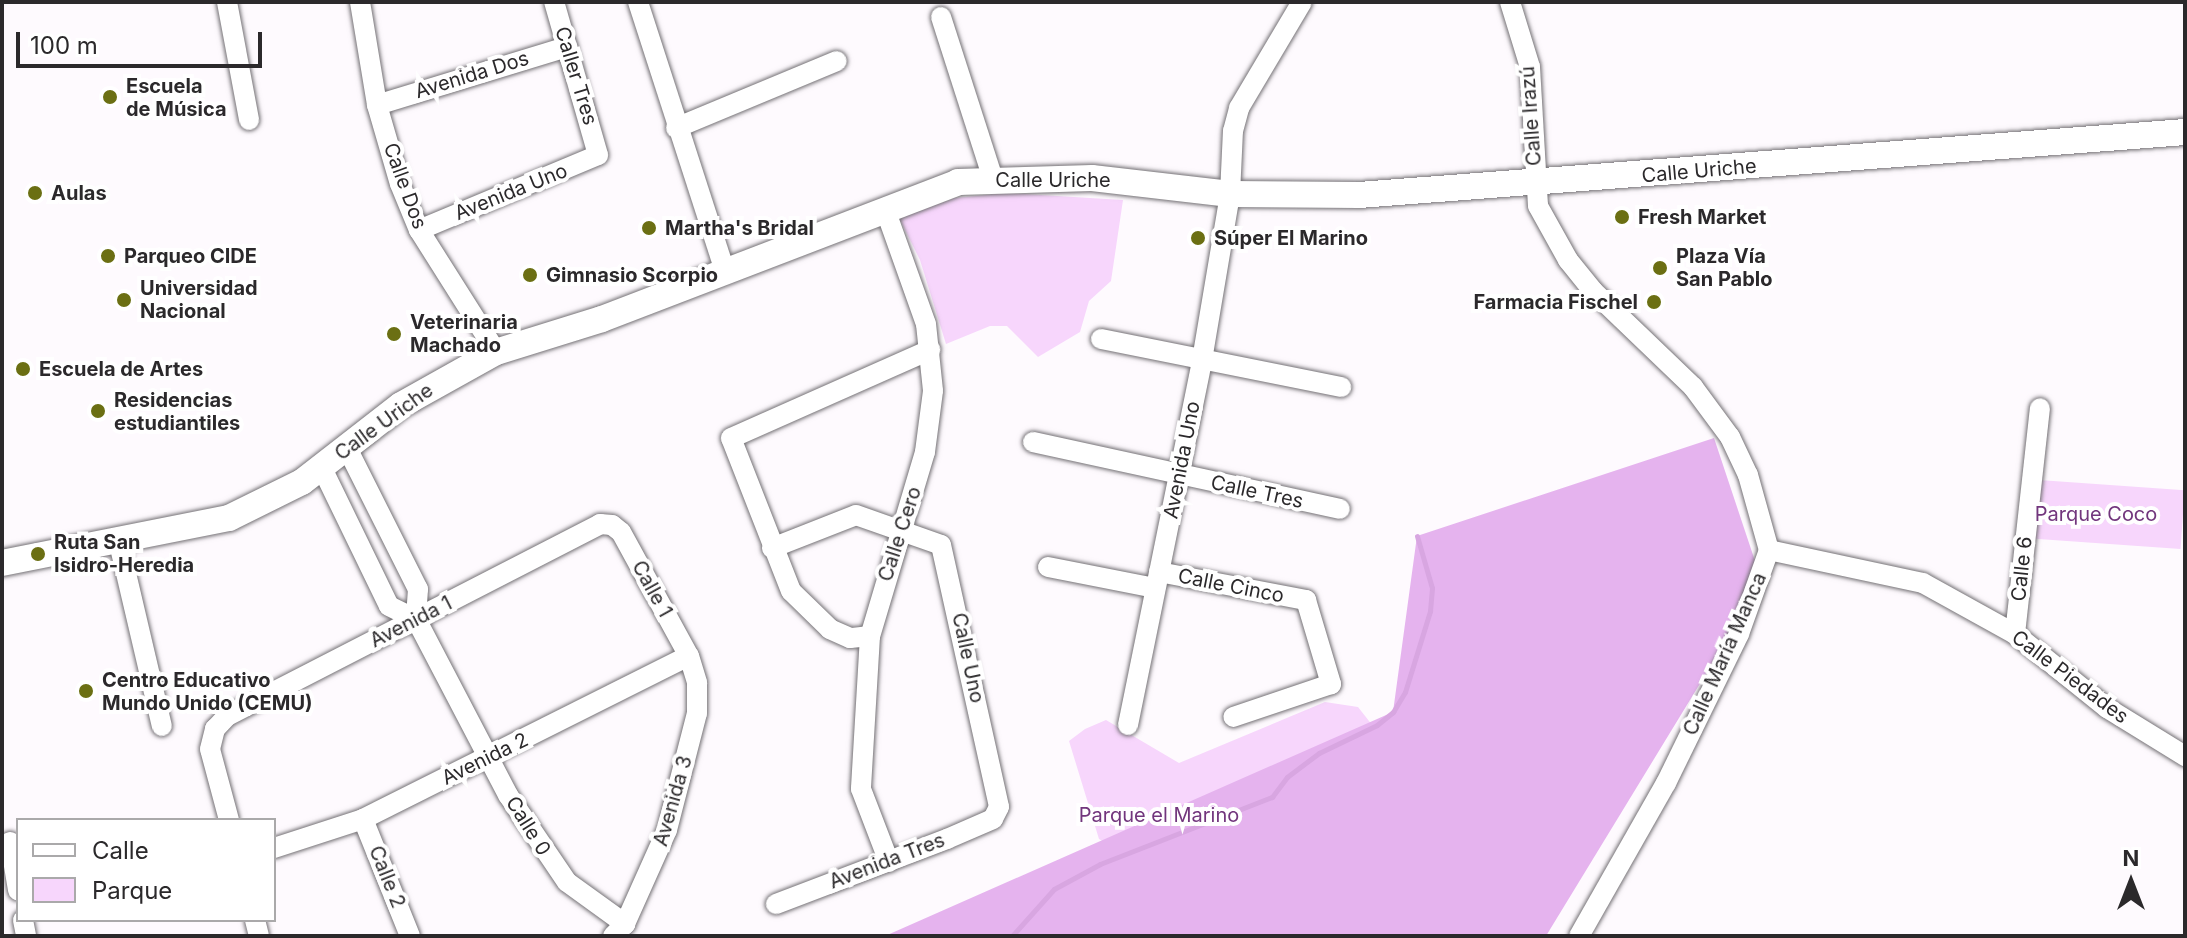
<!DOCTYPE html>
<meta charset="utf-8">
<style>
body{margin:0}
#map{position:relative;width:2187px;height:938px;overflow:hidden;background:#fefafe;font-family:Inter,sans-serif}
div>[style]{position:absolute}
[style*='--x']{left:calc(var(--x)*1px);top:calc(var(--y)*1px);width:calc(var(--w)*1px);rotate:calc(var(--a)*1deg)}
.green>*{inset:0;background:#f7d6fc;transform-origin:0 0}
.forest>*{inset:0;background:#e5b3ee}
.stream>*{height:5px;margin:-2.5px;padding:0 2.5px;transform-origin:2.5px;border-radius:2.5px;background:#d8a6e1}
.roads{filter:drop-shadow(0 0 2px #747175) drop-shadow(0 0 2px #747175)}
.minor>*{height:20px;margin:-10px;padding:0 10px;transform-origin:10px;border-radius:10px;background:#fff}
.major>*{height:26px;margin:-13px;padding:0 13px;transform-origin:13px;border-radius:13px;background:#fff}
.dots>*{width:22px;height:22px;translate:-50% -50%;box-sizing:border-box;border:4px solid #fff;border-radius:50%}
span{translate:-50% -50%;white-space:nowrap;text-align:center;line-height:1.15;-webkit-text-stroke:8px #fff;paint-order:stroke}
.street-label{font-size:20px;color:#2b292b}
.poi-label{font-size:20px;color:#2b292b;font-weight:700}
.left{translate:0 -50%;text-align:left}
.right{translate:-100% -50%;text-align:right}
.park-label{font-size:20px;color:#72367d}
.frame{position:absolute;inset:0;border:4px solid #2b292b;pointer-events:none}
.legend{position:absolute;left:16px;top:818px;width:260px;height:104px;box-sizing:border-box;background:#fff;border:2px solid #aaa9aa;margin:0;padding:10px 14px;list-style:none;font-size:24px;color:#2b292b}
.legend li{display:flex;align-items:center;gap:16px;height:40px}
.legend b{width:40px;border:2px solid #aaa9aa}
.north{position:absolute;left:2091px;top:842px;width:80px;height:80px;-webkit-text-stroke:6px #fff;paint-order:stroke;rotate:0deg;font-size:22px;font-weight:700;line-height:32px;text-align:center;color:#2b292b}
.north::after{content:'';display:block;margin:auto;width:28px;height:36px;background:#2b292b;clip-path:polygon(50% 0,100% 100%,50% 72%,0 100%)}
.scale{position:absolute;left:16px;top:32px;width:246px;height:36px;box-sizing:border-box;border:4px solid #2b292b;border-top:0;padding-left:10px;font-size:24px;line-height:28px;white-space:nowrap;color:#2b292b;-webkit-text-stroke:6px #fff;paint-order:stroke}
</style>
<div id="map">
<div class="green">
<div style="clip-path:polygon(1006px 193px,1123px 200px,1111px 281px,1089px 301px,1080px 332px,1038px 357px,1007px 326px,990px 326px,946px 344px,920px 260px,899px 218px,955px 198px)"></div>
<div style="left:2039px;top:480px;width:146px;height:59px;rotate:4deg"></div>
<div style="clip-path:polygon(1325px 702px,1358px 707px,1380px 735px,1111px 846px,1099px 839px,1069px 741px,1085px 729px,1106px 720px,1179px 763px)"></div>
</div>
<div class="forest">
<div style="clip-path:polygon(1714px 438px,1762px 582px,1546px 936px,885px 936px,1393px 712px,1417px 536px)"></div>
</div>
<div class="stream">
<div style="--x:1012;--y:936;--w:63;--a:-48.2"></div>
<div style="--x:1054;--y:889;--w:52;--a:-28.5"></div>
<div style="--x:1100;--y:864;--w:185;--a:-21.3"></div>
<div style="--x:1272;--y:797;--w:25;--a:-53"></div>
<div style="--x:1287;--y:777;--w:40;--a:-37"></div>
<div style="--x:1319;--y:753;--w:64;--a:-25.8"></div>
<div style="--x:1377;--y:725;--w:21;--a:-39"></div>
<div style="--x:1393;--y:712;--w:23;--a:-59"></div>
<div style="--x:1405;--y:692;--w:85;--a:-72.8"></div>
<div style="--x:1430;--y:611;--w:23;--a:-85"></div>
<div style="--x:1432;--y:588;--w:54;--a:-106.1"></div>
</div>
<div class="roads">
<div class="minor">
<div style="--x:227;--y:2;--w:120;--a:79.4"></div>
<div style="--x:360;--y:2;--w:104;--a:80.6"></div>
<div style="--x:377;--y:105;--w:82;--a:73.8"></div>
<div style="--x:400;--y:184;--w:50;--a:67.6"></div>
<div style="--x:419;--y:230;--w:144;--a:57.7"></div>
<div style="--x:638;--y:2;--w:284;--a:72.1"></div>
<div style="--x:1510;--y:2;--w:68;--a:72.9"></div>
<div style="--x:1530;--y:67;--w:139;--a:86.7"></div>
<div style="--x:1538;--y:206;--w:62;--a:60.9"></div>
<div style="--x:1568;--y:260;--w:40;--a:51"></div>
<div style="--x:1593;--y:291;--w:139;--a:43.8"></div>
<div style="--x:1693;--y:387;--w:62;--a:53.5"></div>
<div style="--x:1730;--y:437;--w:42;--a:64.7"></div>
<div style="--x:1748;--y:475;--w:78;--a:74.4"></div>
<div style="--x:1769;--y:550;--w:89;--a:109.7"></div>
<div style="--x:1739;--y:634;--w:166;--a:116.1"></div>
<div style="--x:1666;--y:783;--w:176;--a:119.6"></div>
<div style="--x:941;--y:17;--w:170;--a:72.2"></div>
<div style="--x:377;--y:105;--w:199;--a:-17"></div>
<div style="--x:676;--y:128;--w:174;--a:-22.6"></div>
<div style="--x:885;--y:209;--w:122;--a:70.4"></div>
<div style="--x:926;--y:324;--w:67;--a:84"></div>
<div style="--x:933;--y:391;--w:62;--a:97.5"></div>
<div style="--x:925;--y:452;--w:192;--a:106.6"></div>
<div style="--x:870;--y:636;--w:153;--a:93.4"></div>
<div style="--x:861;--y:789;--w:78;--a:69"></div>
<div style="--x:419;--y:230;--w:194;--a:-22.7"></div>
<div style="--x:598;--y:155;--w:159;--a:-106"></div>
<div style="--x:1101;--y:339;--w:245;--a:11.3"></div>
<div style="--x:1033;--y:442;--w:314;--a:12.3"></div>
<div style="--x:347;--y:448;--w:158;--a:63.3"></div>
<div style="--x:418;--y:589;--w:30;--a:94"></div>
<div style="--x:416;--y:619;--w:199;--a:62.4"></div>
<div style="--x:508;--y:795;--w:105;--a:55.9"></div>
<div style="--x:567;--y:882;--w:72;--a:35.9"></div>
<div style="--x:322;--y:468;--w:153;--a:64.1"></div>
<div style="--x:389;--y:606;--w:30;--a:26"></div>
<div style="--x:118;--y:539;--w:192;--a:76.8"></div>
<div style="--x:772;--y:548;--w:90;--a:-21.4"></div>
<div style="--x:856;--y:515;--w:90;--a:19.4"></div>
<div style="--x:941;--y:545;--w:268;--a:77.5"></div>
<div style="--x:999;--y:807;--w:13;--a:117"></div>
<div style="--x:993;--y:819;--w:50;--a:156.5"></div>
<div style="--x:947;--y:839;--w:183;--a:159.2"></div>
<div style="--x:1769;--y:550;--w:157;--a:12.1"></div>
<div style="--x:1923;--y:583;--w:105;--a:29"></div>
<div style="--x:2015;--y:634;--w:118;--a:38.8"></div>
<div style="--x:2107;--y:708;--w:92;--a:31.6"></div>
<div style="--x:1048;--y:567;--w:109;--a:11.1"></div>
<div style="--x:1159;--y:572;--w:150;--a:10.8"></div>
<div style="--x:1306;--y:600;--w:88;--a:73.4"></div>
<div style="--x:1331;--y:684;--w:103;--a:161.4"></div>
<div style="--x:2015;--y:634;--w:227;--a:-83.7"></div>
<div style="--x:870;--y:636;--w:20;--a:174"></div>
<div style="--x:850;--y:638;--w:22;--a:-156"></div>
<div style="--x:830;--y:629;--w:54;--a:-135.7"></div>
<div style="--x:791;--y:591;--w:164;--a:-111.4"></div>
<div style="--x:731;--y:438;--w:218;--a:-23.9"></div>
<div style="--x:1128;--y:725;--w:372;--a:-78.5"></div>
<div style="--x:1202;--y:360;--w:168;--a:-80.4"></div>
<div style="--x:1230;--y:194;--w:63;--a:-87.3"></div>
<div style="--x:1233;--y:131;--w:24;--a:-75"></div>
<div style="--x:1239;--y:108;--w:123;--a:-59.3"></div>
<div style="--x:363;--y:819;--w:126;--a:68.1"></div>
<div style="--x:229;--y:820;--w:73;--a:-105"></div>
<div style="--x:210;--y:749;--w:21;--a:-76"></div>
<div style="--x:215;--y:729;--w:18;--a:-47"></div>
<div style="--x:227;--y:716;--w:420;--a:-27.2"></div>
<div style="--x:600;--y:524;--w:12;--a:5"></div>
<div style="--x:612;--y:525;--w:11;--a:38"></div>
<div style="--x:621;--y:532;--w:141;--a:61.3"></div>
<div style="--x:689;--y:656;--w:28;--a:73"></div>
<div style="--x:697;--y:683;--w:30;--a:90"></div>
<div style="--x:697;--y:713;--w:121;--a:104.4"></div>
<div style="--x:667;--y:830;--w:103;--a:114.1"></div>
<div style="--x:625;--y:924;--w:17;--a:135"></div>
<div style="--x:10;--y:842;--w:49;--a:80.5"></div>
<div style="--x:274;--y:848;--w:94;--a:-18"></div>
<div style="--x:363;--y:819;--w:364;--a:-26.6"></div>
<div style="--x:23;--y:920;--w:16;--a:79"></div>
<div style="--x:255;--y:920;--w:16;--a:76"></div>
</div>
<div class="major">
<div style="--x:2;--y:563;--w:231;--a:-11.2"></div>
<div style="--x:229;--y:518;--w:81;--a:-26.3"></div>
<div style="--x:302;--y:482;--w:125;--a:-37.9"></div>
<div style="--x:401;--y:405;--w:109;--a:-29.2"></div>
<div style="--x:496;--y:352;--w:111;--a:-17.3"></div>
<div style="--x:602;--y:319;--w:381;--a:-21"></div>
<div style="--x:958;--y:182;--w:134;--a:-1.7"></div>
<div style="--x:1092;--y:178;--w:139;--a:6.6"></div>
<div style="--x:1230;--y:194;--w:129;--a:0.4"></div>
<div style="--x:1359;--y:195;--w:828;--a:-4.36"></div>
</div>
</div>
<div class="dots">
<div style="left:110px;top:97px;background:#6b6f13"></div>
<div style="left:35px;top:193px;background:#6b6f13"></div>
<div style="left:1622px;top:217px;background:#6b6f13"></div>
<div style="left:649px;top:228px;background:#6b6f13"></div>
<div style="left:1198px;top:238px;background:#6b6f13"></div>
<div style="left:108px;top:256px;background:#6b6f13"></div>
<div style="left:1660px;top:268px;background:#6b6f13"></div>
<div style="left:530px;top:275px;background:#6b6f13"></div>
<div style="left:124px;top:300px;background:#6b6f13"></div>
<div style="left:1654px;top:302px;background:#6b6f13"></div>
<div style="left:394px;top:334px;background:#6b6f13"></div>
<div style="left:23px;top:369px;background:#6b6f13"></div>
<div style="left:98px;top:411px;background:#6b6f13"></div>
<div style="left:38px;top:554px;background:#6b6f13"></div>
<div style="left:86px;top:691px;background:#6b6f13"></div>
</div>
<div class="street-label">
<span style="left:472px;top:75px;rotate:-17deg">Avenida Dos</span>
<span style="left:576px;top:76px;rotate:73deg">Caller Tres</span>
<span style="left:1531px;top:116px;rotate:-94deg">Calle Irazú</span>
<span style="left:1699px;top:171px;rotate:-5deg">Calle Uriche</span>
<span style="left:1053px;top:180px">Calle Uriche</span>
<span style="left:405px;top:186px;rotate:70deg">Calle Dos</span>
<span style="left:511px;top:192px;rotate:-22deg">Avenida Uno</span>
<span style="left:384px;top:422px;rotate:-36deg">Calle Uriche</span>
<span style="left:1182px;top:460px;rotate:-79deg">Avenida Uno</span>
<span style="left:1257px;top:492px;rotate:12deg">Calle Tres</span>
<span style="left:900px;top:534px;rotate:-72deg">Calle Cero</span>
<span style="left:2022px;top:569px;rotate:-84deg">Calle 6</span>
<span style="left:1231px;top:586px;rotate:11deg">Calle Cinco</span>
<span style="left:652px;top:589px;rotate:61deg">Calle 1</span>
<span style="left:411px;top:622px;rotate:-27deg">Avenida 1</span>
<span style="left:1725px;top:654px;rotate:-66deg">Calle María Manca</span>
<span style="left:968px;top:658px;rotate:78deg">Calle Uno</span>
<span style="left:2070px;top:677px;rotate:37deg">Calle Piedades</span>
<span style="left:485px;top:759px;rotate:-26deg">Avenida 2</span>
<span style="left:673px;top:801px;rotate:-74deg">Avenida 3</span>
<span style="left:528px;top:826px;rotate:58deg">Calle 0</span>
<span style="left:887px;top:861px;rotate:-21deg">Avenida Tres</span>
<span style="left:387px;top:877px;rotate:68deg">Calle 2</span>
</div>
<div class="poi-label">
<span class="left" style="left:126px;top:98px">Escuela<br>de Música</span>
<span class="left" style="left:51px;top:193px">Aulas</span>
<span class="left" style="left:1638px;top:217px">Fresh Market</span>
<span class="left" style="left:665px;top:228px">Martha's Bridal</span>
<span class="left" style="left:1214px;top:238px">Súper El Marino</span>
<span class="left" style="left:124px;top:256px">Parqueo CIDE</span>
<span class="left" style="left:1676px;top:268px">Plaza Vía<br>San Pablo</span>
<span class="left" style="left:546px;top:275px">Gimnasio Scorpio</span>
<span class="left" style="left:140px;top:300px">Universidad<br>Nacional</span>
<span class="right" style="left:1638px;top:302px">Farmacia Fischel</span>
<span class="left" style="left:410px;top:334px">Veterinaria<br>Machado</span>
<span class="left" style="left:39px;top:369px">Escuela de Artes</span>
<span class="left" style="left:114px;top:412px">Residencias<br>estudiantiles</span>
<span class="left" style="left:54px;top:554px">Ruta San<br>Isidro-Heredia</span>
<span class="left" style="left:102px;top:692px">Centro Educativo<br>Mundo Unido (CEMU)</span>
</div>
<div class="park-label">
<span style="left:2096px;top:514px">Parque Coco</span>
<span style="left:1159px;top:815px">Parque el Marino</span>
</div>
<div class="frame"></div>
<ul class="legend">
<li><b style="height:10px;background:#fff"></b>Calle</li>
<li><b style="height:22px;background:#f7d6fc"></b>Parque</li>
</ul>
<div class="north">N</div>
<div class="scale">100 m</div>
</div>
